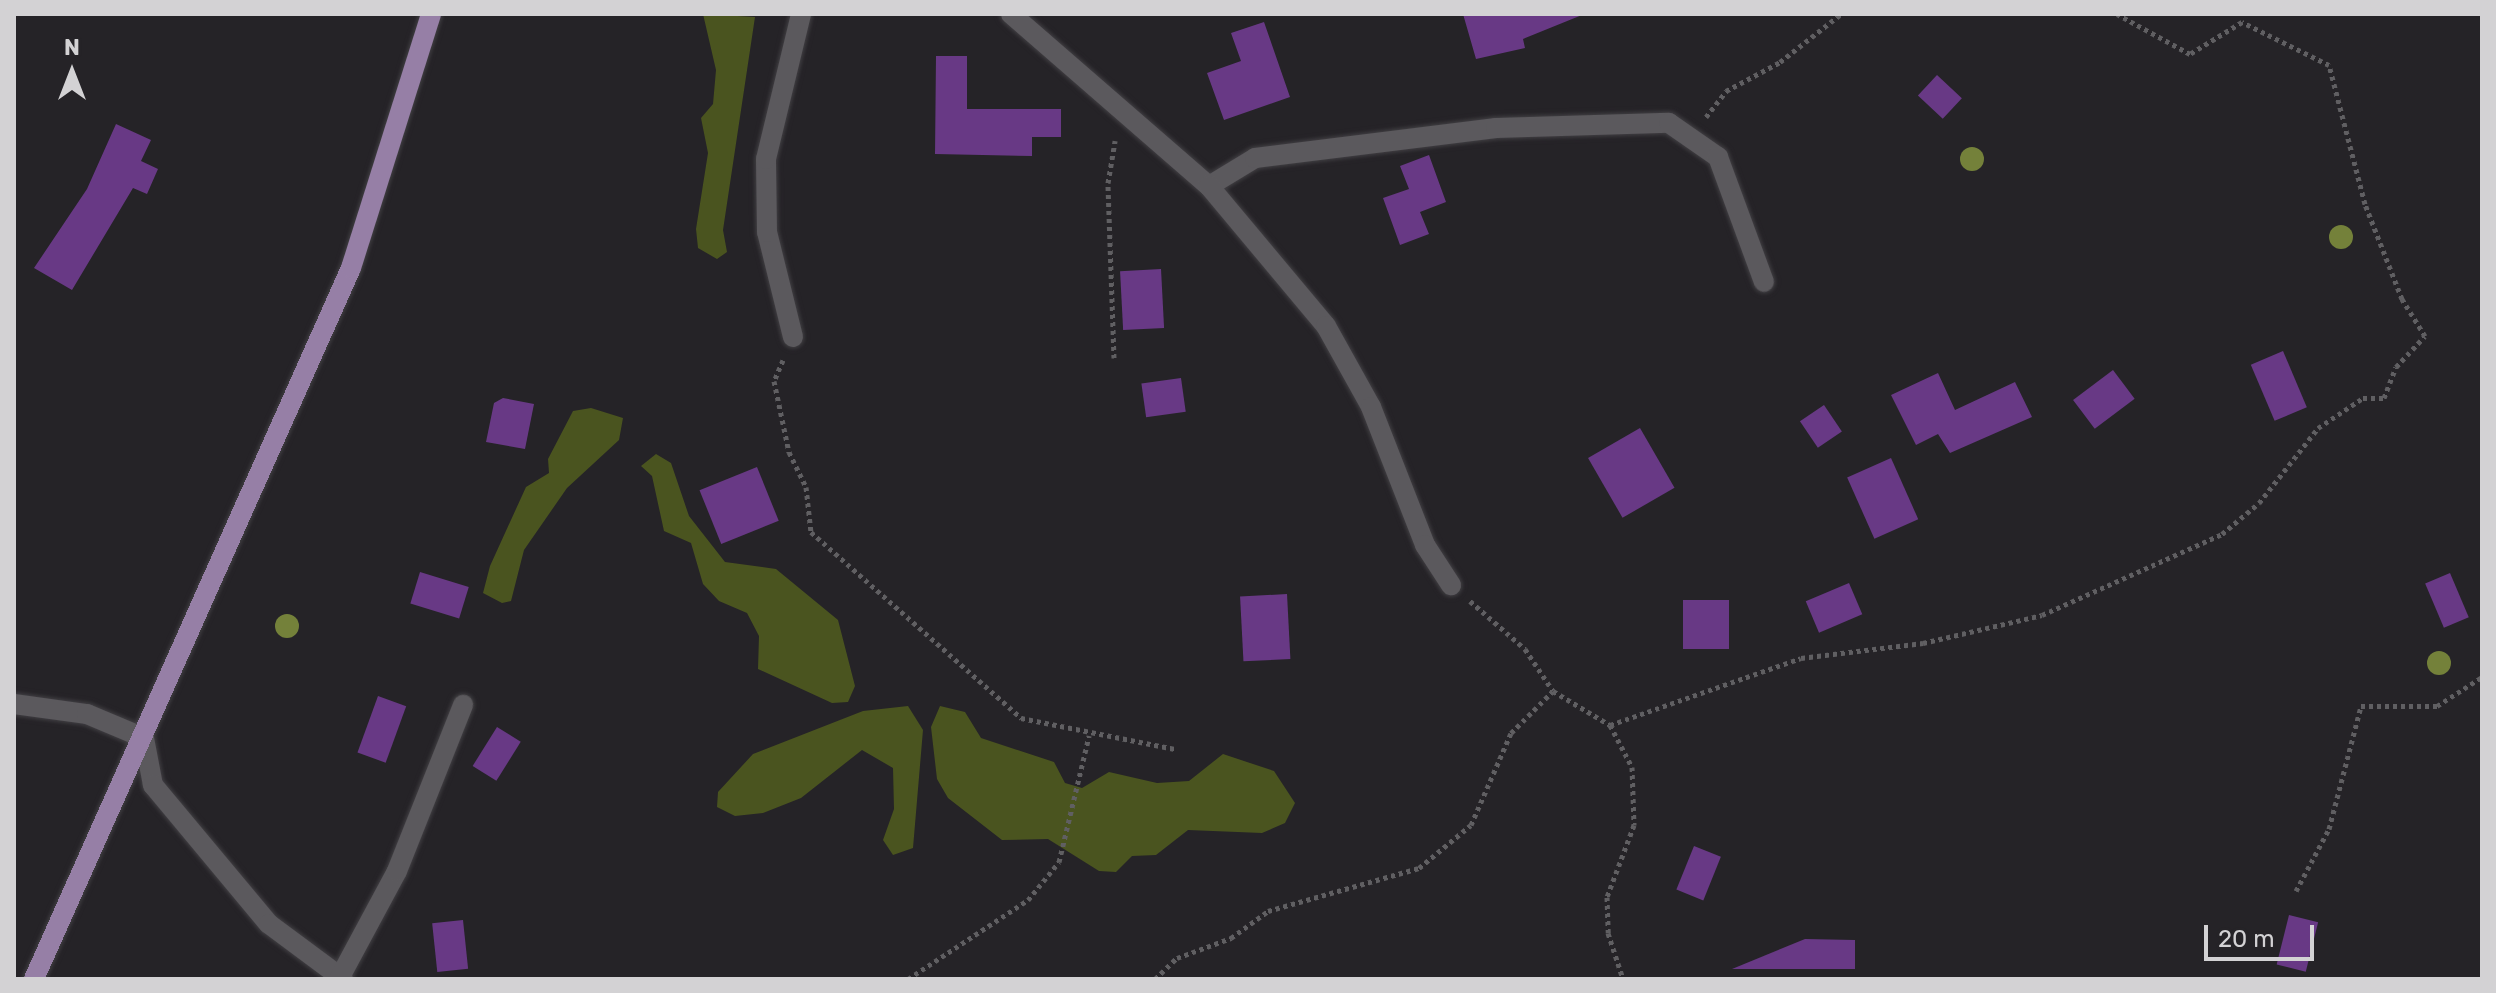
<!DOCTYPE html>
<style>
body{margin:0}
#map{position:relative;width:2496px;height:993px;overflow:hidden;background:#252327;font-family:Rubik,sans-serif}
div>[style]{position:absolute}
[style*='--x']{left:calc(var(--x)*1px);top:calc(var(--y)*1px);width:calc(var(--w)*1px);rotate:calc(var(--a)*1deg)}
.forest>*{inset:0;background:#4a541f}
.building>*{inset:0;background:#683985;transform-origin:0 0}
.path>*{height:5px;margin-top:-2.5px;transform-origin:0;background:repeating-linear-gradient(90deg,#605f62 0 4px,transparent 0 8px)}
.roads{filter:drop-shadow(0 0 2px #413f43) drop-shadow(0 0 2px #413f43)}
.minor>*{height:20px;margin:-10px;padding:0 10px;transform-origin:10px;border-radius:10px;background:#5b595d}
.major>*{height:20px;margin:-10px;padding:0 10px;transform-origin:10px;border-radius:10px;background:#967fa6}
.trees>*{width:24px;height:24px;margin:-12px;border-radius:50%;background:#74813a}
span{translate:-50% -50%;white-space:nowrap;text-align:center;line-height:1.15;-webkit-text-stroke:6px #252327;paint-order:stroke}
.frame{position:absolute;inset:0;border:16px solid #d3d2d4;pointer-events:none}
.north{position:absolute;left:32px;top:32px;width:80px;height:80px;-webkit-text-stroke:6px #252327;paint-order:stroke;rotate:0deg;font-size:22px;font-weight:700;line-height:32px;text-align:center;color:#d3d2d4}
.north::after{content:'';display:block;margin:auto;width:28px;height:36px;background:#d3d2d4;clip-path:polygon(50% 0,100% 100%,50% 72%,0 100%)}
.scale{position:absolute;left:2204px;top:925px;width:110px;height:36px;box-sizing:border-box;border:4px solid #d3d2d4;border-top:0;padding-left:10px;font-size:24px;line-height:28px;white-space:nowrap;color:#d3d2d4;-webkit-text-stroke:6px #252327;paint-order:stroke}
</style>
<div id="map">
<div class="forest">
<div style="clip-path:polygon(703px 14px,755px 17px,723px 230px,727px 252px,717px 259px,698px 248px,696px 229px,708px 153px,701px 118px,713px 104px,716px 70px)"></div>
<div style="clip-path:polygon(591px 408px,623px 418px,619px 440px,567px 488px,524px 550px,511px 601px,502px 603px,483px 593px,490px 566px,526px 487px,549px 473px,548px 459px,573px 411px)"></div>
<div style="clip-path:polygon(656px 454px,671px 463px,689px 516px,725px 562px,776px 569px,838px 620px,855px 686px,848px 702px,832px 703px,758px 669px,759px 636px,747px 613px,719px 601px,703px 584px,691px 543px,664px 531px,652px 476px,641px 466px)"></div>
<div style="clip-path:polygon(908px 706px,923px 730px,913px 848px,893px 855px,883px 840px,894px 809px,893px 768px,862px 750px,801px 798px,763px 813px,735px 816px,717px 807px,718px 792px,753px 754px,863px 711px)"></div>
<div style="clip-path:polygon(940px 706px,965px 712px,981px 738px,1054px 762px,1065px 783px,1082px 788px,1109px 772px,1157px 783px,1189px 781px,1223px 754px,1274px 771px,1295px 803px,1285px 823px,1262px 833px,1188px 830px,1156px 855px,1132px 856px,1116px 872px,1099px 871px,1048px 839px,1002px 840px,948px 798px,937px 779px,931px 727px)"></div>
</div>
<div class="building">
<div style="clip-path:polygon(1463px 14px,1581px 14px,1582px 15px,1523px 39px,1525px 48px,1476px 59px)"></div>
<div style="clip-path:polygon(1264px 22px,1290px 97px,1224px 120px,1207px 73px,1241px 61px,1231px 33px)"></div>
<div style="clip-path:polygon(936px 56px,967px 56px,967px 109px,1061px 109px,1061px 137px,1032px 137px,1032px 156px,935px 154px)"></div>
<div style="left:1937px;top:75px;width:34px;height:28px;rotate:43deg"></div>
<div style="clip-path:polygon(116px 124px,151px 140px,141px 161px,158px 169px,147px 194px,133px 188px,72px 290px,34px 268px,87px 189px)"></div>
<div style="clip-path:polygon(1429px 155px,1446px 202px,1420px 212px,1429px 234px,1400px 245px,1383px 198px,1409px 189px,1400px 166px)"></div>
<div style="left:1161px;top:269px;width:59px;height:41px;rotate:87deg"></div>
<div style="left:2283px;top:351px;width:61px;height:35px;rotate:67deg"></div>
<div style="left:2113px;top:370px;width:36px;height:50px;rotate:53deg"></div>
<div style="clip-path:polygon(1938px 373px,1955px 410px,2015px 382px,2032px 417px,1950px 453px,1938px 434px,1916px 445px,1891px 395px)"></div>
<div style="left:1181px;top:378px;width:34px;height:40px;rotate:82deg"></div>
<div style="clip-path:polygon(503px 398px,534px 404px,525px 449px,486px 442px,494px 403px)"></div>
<div style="left:1824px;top:405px;width:32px;height:29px;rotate:56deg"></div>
<div style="left:1640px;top:428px;width:69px;height:60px;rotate:60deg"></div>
<div style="left:1891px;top:458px;width:67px;height:48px;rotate:66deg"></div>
<div style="left:757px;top:467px;width:58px;height:62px;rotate:68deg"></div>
<div style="left:420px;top:572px;width:51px;height:33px;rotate:17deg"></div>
<div style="left:2450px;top:573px;width:48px;height:27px;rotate:67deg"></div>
<div style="left:1849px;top:583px;width:34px;height:47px;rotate:67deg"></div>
<div style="left:1287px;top:594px;width:65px;height:47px;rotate:87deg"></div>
<div style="left:1683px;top:600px;width:46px;height:49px"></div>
<div style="left:378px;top:696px;width:30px;height:60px;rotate:20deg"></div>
<div style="left:497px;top:727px;width:28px;height:46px;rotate:32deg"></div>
<div style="left:1694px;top:846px;width:29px;height:47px;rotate:22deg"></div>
<div style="left:2289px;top:915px;width:30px;height:51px;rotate:14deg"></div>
<div style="left:463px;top:920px;width:49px;height:31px;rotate:84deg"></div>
<div style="clip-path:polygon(1805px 939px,1855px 940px,1855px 969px,1732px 969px)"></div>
</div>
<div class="path">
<div style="--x:1706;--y:117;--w:33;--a:-52"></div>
<div style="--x:1726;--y:91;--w:61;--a:-28.2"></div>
<div style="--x:1780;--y:62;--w:78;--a:-38.2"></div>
<div style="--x:1114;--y:358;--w:175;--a:-92"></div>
<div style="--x:1108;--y:183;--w:43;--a:-80.5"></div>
<div style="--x:783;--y:360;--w:23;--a:113"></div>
<div style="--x:774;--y:381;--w:73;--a:78.1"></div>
<div style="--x:789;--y:452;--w:39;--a:64"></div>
<div style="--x:806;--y:487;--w:45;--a:83.7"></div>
<div style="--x:811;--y:532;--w:281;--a:41.5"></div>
<div style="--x:1021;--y:718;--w:157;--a:11.4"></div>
<div style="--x:1470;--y:601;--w:73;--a:41.1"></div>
<div style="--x:1525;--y:649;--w:50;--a:56.3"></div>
<div style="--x:1553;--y:691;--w:66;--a:30.8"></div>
<div style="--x:1610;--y:725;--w:47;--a:62.4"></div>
<div style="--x:1632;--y:767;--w:58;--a:88"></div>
<div style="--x:1634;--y:825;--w:77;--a:110.6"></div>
<div style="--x:1607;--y:897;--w:36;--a:88"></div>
<div style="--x:1608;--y:933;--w:48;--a:71.9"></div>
<div style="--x:1610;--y:725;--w:202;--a:-19.3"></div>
<div style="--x:1801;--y:658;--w:123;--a:-7"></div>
<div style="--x:1923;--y:643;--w:122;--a:-13.2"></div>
<div style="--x:2042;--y:615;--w:197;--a:-24.2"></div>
<div style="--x:2222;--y:534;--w:48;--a:-40"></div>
<div style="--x:2259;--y:503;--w:95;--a:-51.8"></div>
<div style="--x:2318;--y:428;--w:54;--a:-33.7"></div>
<div style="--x:2363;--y:398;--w:21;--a:0"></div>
<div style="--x:2384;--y:398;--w:33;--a:-69"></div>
<div style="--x:2396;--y:367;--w:42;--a:-46.9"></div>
<div style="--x:2425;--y:336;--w:44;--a:-121.9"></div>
<div style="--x:2402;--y:299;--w:102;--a:-111.3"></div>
<div style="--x:2365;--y:204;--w:144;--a:-104.5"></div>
<div style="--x:2329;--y:65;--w:97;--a:-153.7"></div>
<div style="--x:2242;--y:22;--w:61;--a:148.4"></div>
<div style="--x:2190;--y:54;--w:83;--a:-151.3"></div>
<div style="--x:2296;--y:891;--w:70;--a:-62"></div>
<div style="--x:2329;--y:829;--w:127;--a:-75.4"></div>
<div style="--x:2361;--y:706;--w:76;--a:0"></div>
<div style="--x:2437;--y:706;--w:54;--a:-32.8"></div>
<div style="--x:908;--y:979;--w:144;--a:-33.4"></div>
<div style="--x:1028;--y:900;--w:49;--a:-50.8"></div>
<div style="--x:1059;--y:862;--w:130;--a:-76.6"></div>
<div style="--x:1155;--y:979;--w:30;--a:-44"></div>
<div style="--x:1177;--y:958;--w:58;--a:-20.3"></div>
<div style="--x:1231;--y:938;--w:46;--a:-36.1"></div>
<div style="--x:1268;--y:911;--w:157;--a:-15.9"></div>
<div style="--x:1419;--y:868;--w:67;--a:-39.6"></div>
<div style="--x:1471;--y:825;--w:100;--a:-66.5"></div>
<div style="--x:1511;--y:733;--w:59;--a:-45"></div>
</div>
<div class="roads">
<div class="minor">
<div style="--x:1011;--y:14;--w:262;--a:41"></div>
<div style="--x:1209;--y:186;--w:54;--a:-31.3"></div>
<div style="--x:1255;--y:158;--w:243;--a:-7.1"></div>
<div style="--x:1496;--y:128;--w:173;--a:-1.7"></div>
<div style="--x:1669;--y:123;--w:60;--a:34.8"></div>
<div style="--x:1718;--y:157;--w:133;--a:69.8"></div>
<div style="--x:1209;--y:186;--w:182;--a:50.1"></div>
<div style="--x:1326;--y:326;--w:93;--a:60.9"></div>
<div style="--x:1371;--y:407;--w:148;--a:68.6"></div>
<div style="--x:1425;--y:545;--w:48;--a:57"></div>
<div style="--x:793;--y:337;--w:108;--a:-103.9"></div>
<div style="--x:767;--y:232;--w:73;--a:-90.8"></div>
<div style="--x:766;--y:159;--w:149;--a:-76.4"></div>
<div style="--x:14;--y:704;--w:74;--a:7.8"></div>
<div style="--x:87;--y:714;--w:62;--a:22.8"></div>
<div style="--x:144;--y:738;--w:48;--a:79.2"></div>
<div style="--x:153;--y:785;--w:181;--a:50.2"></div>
<div style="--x:269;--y:924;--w:92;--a:36.6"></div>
<div style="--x:340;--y:977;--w:120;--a:-61.7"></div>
<div style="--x:397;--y:871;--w:179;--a:-68.3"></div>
</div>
<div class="major">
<div style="--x:34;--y:979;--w:778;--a:-65.97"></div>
<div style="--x:351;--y:268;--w:266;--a:-72.5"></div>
</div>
</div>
<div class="trees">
<div style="left:1972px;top:159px"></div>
<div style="left:2341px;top:237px"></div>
<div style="left:287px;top:626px"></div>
<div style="left:2439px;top:663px"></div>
</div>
<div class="frame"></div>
<div class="north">N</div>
<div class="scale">20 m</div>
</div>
